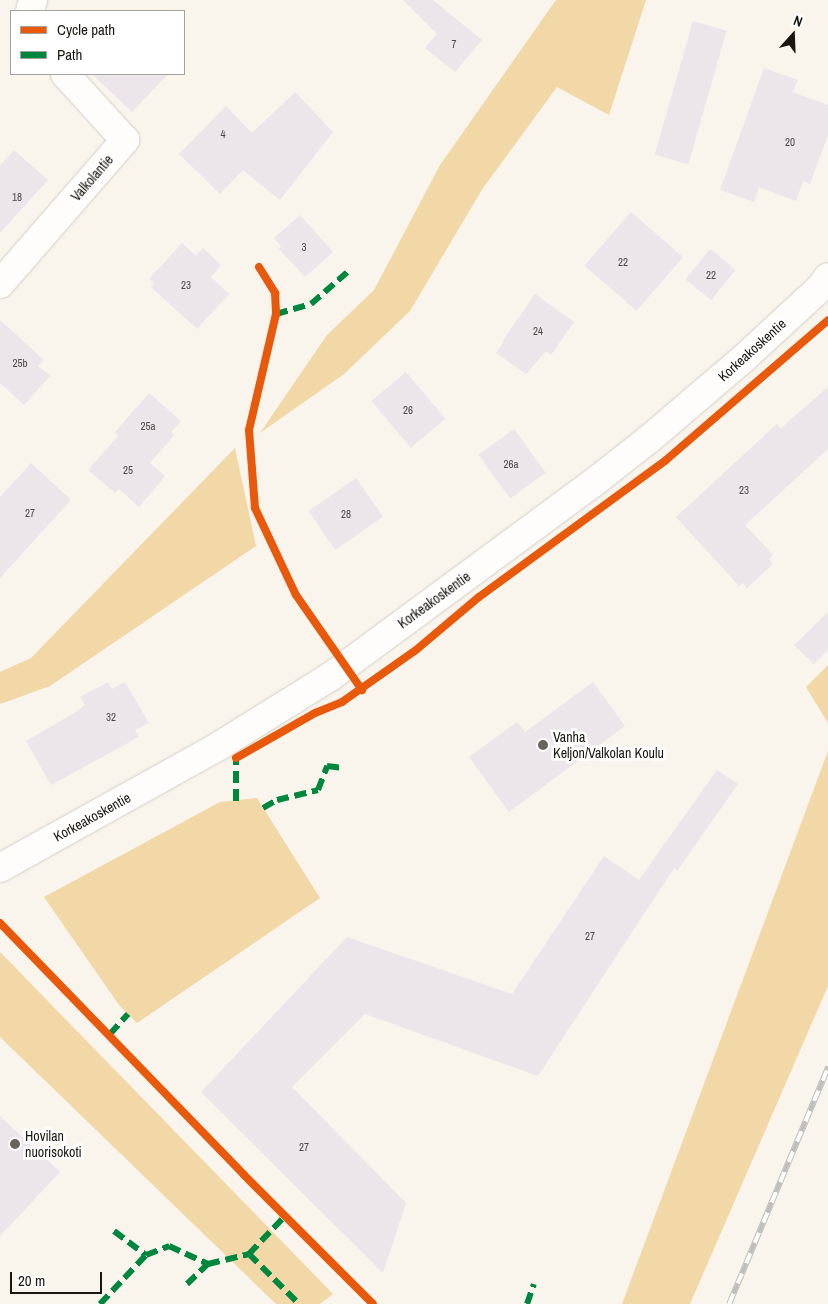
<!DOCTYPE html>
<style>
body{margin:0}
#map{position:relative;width:828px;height:1304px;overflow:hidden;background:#f9f4ec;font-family:"Archivo Narrow",sans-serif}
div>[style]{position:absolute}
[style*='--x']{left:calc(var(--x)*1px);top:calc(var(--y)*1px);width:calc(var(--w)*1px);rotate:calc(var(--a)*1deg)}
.green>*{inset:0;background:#f2d7a7}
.building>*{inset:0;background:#ece6eb;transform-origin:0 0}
.roads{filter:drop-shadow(0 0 1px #d3cfc8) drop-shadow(0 0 1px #d3cfc8)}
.minor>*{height:28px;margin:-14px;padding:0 14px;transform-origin:14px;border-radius:14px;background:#fefdfc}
.rail>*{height:5.5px;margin-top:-2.75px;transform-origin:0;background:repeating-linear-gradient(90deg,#fff 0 11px,#bebebc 0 22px);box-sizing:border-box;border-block:1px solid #bebebc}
.quiet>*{height:6px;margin-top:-3px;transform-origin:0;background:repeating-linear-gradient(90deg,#00873e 0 12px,transparent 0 18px)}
.cycleway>*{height:8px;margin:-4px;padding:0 4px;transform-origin:4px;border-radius:4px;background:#e8590c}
.dots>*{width:14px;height:14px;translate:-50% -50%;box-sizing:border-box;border:2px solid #fff;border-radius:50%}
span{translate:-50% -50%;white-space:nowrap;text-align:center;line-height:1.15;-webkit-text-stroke:5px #fff;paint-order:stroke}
.number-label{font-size:11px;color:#4e4a47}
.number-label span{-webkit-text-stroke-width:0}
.street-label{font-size:14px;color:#1a1610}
.poi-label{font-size:14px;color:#1a1610}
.left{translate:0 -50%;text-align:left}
.legend{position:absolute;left:10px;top:10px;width:175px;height:65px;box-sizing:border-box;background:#fff;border:1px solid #a3a29f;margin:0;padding:6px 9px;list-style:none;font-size:15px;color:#1a1610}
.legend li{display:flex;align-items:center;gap:10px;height:25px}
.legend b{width:25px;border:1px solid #a3a29f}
.north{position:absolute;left:768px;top:10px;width:50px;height:50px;-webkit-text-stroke:4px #fff;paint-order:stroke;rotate:20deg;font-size:14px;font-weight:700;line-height:20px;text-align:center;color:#1a1610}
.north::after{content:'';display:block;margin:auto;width:18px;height:22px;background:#1a1610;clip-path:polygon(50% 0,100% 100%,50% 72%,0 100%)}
.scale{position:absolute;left:10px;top:1272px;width:92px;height:22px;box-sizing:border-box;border:2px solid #1a1610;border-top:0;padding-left:6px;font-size:15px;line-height:18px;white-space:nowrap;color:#1a1610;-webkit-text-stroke:4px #fff;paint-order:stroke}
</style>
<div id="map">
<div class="green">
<div style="clip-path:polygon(556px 0,646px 0,609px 115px,557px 87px,483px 188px,410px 311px,344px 374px,260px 433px,327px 335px,374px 290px,440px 165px)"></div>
<div style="clip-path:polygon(235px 448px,256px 546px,50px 686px,0 704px,0 672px,31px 658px)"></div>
<div style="clip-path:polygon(828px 665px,828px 723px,806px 687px)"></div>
<div style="clip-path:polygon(828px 751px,828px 986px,690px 1304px,622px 1304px)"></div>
<div style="clip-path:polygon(257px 798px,320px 898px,137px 1023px,119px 1005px,44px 897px,220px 802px)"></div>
<div style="clip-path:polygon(0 952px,265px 1224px,333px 1294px,320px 1304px,276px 1304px,0 1037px)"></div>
</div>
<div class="building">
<div style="clip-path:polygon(403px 0,433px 0,482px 40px,455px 72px,425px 48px,437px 34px)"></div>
<div style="left:693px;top:21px;width:35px;height:139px;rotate:16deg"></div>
<div style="clip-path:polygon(764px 68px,798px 80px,793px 92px,828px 105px,828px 135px,810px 184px,803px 181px,796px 201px,759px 187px,754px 202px,720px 190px)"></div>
<div style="clip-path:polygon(92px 74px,168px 74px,132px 112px)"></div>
<div style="clip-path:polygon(295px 92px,333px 132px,280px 200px,243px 170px,220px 194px,179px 154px,226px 106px,252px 133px)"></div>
<div style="clip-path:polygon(14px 150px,48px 180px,0 233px,0 166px)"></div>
<div style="left:631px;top:212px;width:69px;height:71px;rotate:41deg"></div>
<div style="clip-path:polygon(300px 215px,333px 252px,305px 277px,279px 249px,281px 246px,274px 238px)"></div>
<div style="clip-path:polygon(182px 243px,196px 256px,203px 248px,221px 265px,211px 277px,229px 294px,197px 329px,151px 287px,154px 283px,149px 279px)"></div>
<div style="left:710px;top:249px;width:33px;height:39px;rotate:39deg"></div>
<div style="clip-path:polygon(535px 294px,574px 322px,551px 355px,546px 351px,526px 374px,496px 353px,504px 341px,503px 340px)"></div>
<div style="clip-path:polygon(0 320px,44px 360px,38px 366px,50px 376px,24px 405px,0 383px)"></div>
<div style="left:406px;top:372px;width:61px;height:45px;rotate:50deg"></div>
<div style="clip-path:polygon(828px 387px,828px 449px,745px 525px,773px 555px,769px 559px,773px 564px,747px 588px,743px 583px,739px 586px,676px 517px,777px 424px,781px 428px)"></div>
<div style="clip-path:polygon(149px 393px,181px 421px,171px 432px,174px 435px,150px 463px,165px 476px,139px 507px,119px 489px,115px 493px,88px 470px,118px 436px,115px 432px)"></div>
<div style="left:514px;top:429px;width:54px;height:44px;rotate:54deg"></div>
<div style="clip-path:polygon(31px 463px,71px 500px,0 578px,0 497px)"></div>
<div style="left:356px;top:478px;width:47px;height:58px;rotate:55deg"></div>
<div style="clip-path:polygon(828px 612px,828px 650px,814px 664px,794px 645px)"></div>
<div style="clip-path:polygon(108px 682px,112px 689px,125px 682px,149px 723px,135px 730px,139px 737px,51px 785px,26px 741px,74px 713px,85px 705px,80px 697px)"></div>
<div style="clip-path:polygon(593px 682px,625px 726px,509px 812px,469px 757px,517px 722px,525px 732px)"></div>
<div style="clip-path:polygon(717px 770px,738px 784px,677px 871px,674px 868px,538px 1076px,365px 1014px,292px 1087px,406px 1203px,383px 1273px,201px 1092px,347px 937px,512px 994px,604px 856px,639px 880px)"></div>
<div style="clip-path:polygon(0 1116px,60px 1172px,0 1236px)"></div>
</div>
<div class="roads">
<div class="minor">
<div style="--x:30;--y:11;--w:11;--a:-75"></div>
<div style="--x:0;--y:284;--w:191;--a:-49"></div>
<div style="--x:125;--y:140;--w:89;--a:-132.3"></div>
<div style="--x:0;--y:868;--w:251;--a:-29.1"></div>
<div style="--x:219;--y:746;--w:131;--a:-31.9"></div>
<div style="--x:330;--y:677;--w:325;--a:-36.4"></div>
<div style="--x:592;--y:484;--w:71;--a:-38.2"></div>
<div style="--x:648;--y:440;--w:125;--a:-40.5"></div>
<div style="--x:743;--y:359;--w:106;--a:-42.7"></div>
<div style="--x:821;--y:287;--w:12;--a:-55"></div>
</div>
</div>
<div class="rail">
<div style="--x:729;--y:1304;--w:257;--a:-67.3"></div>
</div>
<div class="quiet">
<div style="--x:276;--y:314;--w:36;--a:-16"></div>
<div style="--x:311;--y:304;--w:53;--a:-41.2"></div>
<div style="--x:236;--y:801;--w:43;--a:-90"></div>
<div style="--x:263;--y:808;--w:16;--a:-30"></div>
<div style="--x:277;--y:800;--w:42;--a:-13.7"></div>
<div style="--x:318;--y:790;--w:26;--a:-69"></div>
<div style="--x:327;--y:766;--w:16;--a:7"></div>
<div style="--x:110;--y:1034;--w:27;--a:-48"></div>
<div style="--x:114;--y:1231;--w:40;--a:37"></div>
<div style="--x:249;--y:1254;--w:71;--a:45"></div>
<div style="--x:187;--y:1284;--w:29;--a:-44"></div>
<div style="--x:208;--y:1264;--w:42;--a:-13.7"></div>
<div style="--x:249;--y:1254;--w:52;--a:-46.5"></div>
<div style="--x:100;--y:1304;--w:67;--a:-46.8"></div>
<div style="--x:146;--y:1255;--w:25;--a:-21"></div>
<div style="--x:169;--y:1246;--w:43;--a:24.8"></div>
<div style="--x:527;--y:1304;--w:21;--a:-71"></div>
</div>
<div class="cycleway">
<div style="--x:259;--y:267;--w:31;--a:58"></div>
<div style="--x:275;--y:293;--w:21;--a:87"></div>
<div style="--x:276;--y:314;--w:119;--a:103.1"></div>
<div style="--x:249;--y:430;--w:78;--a:85.6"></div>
<div style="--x:255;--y:508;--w:96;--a:64.8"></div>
<div style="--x:296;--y:595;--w:116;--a:55.2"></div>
<div style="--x:236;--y:758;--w:91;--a:-29.7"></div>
<div style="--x:315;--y:713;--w:29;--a:-22"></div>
<div style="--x:342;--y:702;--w:90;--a:-35.1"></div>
<div style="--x:416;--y:650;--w:82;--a:-40.1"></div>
<div style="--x:479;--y:597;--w:232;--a:-36.2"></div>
<div style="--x:666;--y:460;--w:214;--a:-40.8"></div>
<div style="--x:0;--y:923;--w:351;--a:45.9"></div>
<div style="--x:244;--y:1175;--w:182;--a:45"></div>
</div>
<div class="dots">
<div style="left:543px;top:745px;background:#68645d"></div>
<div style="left:15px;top:1144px;background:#68645d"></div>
</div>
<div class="number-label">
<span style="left:454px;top:44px">7</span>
<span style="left:223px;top:134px">4</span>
<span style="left:790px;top:142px">20</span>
<span style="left:17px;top:197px">18</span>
<span style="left:304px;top:247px">3</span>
<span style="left:623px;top:262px">22</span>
<span style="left:711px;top:275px">22</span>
<span style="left:186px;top:285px">23</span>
<span style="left:538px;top:331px">24</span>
<span style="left:20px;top:363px">25b</span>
<span style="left:408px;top:410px">26</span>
<span style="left:148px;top:426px">25a</span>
<span style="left:511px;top:464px">26a</span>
<span style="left:128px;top:470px">25</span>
<span style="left:744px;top:490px">23</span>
<span style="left:30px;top:513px">27</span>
<span style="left:346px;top:514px">28</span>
<span style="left:111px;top:717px">32</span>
<span style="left:590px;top:936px">27</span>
<span style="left:304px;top:1147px">27</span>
</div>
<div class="street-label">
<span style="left:92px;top:178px;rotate:-49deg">Valkolantie</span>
<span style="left:752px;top:350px;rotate:-42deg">Korkeakoskentie</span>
<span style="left:434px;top:600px;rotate:-36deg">Korkeakoskentie</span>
<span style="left:92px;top:817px;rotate:-29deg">Korkeakoskentie</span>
</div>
<div class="poi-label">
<span class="left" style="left:553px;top:745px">Vanha<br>Keljon/Valkolan Koulu</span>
<span class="left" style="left:25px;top:1144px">Hovilan<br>nuorisokoti</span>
</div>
<ul class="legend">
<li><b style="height:6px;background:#e8590c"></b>Cycle path</li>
<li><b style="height:6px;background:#00873e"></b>Path</li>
</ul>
<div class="north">N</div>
<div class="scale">20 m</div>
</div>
